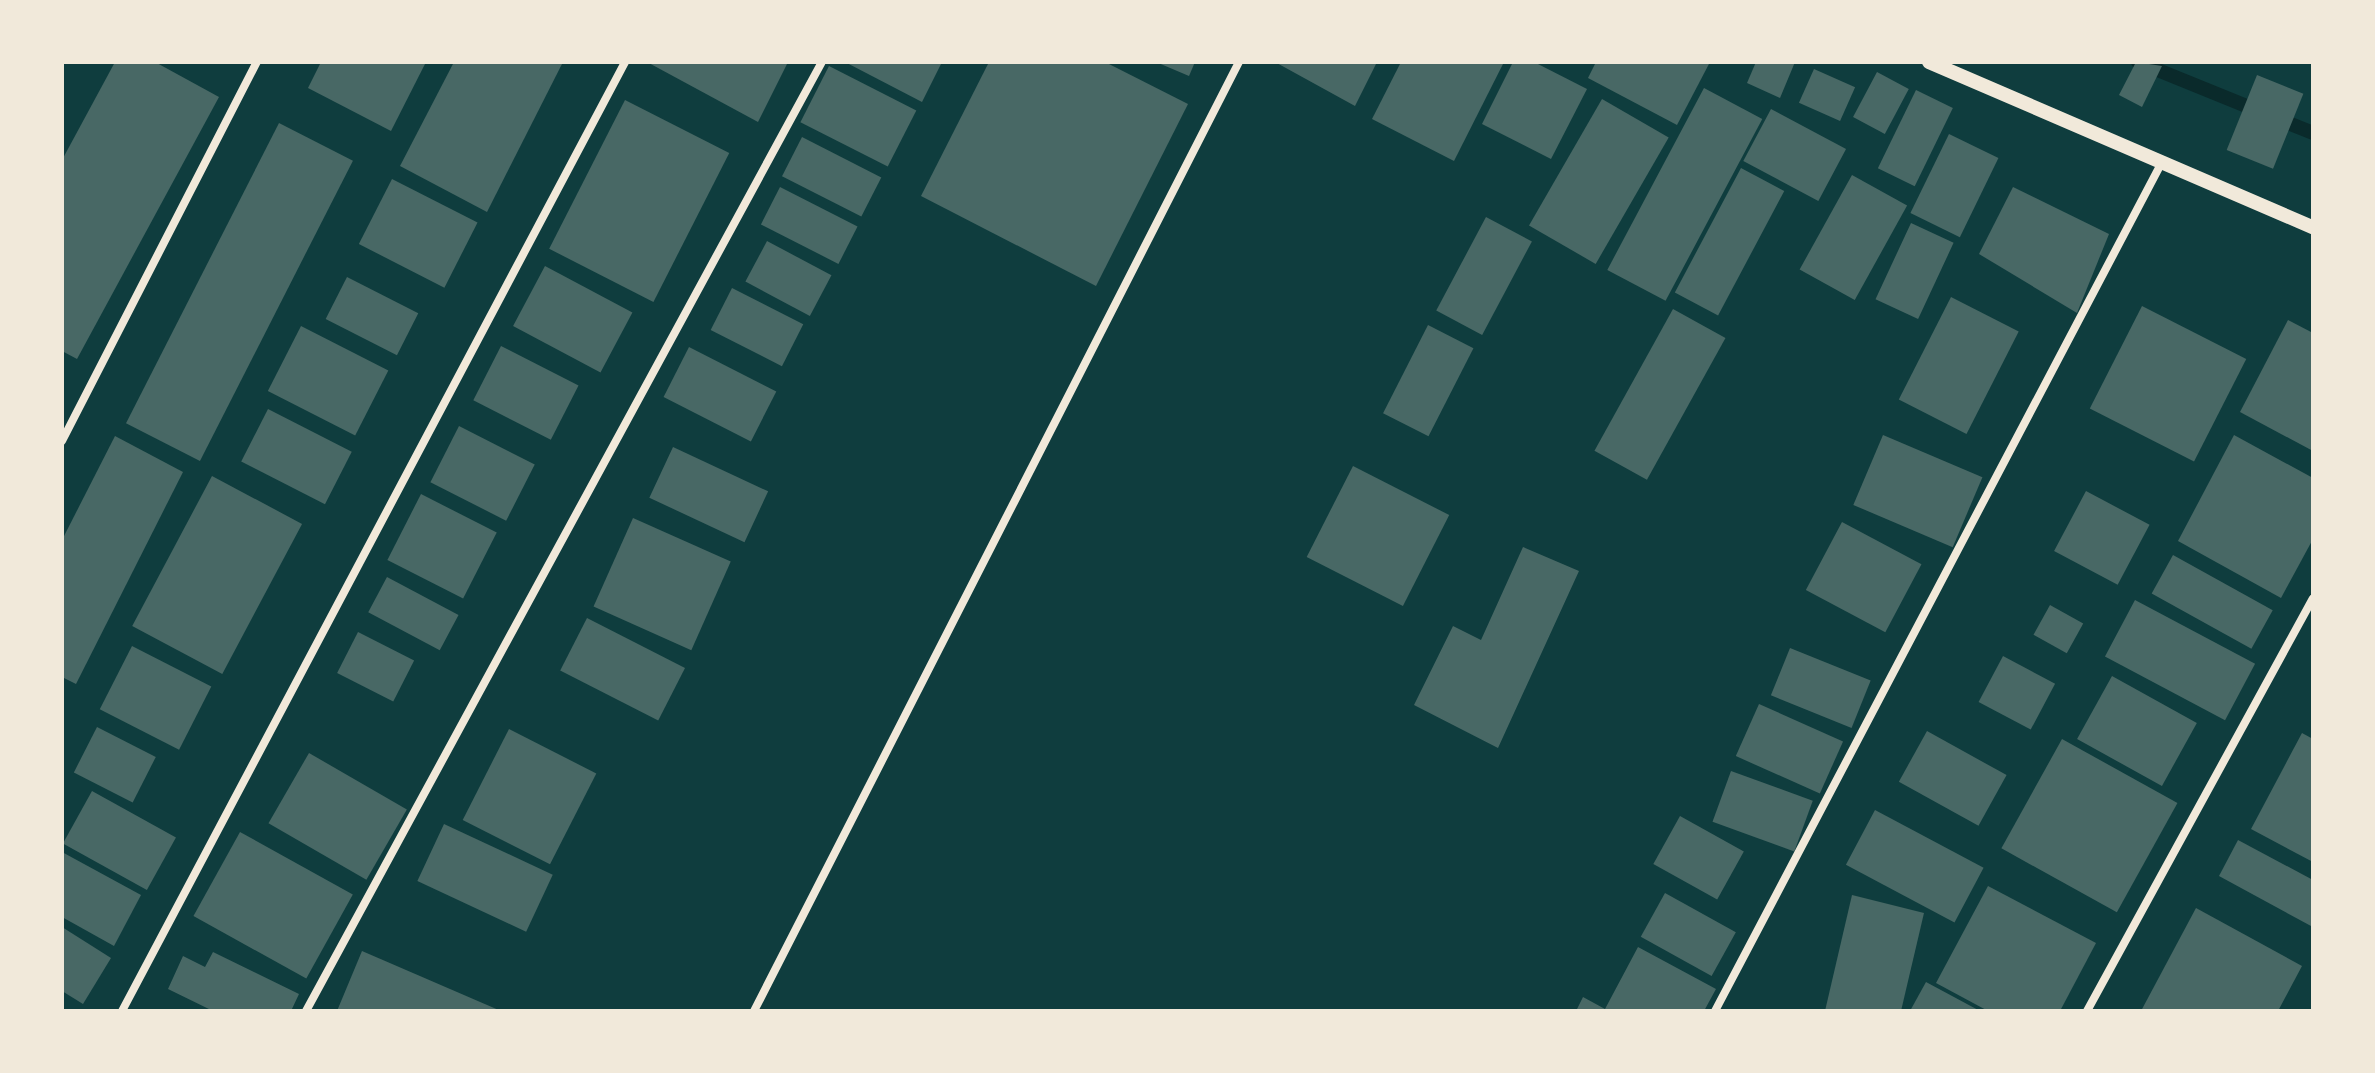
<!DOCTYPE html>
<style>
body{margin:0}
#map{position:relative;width:2375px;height:1073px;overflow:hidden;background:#0f3d3e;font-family:Roboto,sans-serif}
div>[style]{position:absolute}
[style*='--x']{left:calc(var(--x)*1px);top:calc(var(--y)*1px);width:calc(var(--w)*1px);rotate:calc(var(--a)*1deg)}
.stream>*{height:14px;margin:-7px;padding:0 7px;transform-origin:7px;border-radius:7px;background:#0a2a2b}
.building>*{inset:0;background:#486865;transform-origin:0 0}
.minor>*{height:8px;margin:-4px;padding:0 4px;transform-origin:4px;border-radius:4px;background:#f1e9da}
.tertiary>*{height:14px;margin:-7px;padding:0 7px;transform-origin:7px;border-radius:7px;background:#f1e9da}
span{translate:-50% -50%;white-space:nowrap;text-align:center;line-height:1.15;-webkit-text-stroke:6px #f1e9da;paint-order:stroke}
.frame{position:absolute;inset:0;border:64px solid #f1e9da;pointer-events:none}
</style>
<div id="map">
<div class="stream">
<div style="--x:2138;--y:62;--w:189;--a:22.1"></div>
</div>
<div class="building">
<div style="clip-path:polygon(115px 62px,155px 62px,219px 97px,77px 359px,62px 351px,62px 160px)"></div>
<div style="clip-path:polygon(321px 62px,426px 62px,391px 131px,308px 88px)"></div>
<div style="clip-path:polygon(454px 62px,563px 62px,487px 212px,400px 166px)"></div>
<div style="clip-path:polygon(647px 62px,788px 62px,758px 122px)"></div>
<div style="clip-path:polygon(845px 62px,942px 62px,922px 102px)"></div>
<div style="clip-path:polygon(989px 62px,1105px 62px,1188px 104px,1096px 286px,921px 196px)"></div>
<div style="clip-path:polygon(1156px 62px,1195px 62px,1189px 76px)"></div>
<div style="clip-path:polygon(1275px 62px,1377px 62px,1355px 106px)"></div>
<div style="clip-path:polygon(1401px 62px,1504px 62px,1454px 161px,1372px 119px)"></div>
<div style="clip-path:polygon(1513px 62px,1534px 62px,1587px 89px,1551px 159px,1482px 124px)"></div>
<div style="clip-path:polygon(1596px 62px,1710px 62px,1677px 125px,1588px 78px)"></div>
<div style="clip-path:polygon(1756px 62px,1795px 62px,1780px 98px,1747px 83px)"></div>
<div style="clip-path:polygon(2136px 62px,2162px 66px,2142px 107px,2119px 95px)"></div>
<div style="left:829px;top:66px;width:98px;height:63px;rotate:27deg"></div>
<div style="left:1814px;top:69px;width:45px;height:37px;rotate:24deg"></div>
<div style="left:1877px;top:72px;width:36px;height:51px;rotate:28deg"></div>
<div style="left:2257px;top:75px;width:50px;height:81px;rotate:22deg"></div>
<div style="left:1704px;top:88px;width:66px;height:206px;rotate:28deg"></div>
<div style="left:1916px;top:90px;width:41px;height:87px;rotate:26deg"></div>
<div style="left:1602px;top:99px;width:77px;height:146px;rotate:30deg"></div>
<div style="left:625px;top:100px;width:117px;height:167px;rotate:27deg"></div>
<div style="left:1771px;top:109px;width:85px;height:59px;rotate:28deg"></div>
<div style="left:279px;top:123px;width:83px;height:337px;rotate:27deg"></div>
<div style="left:1949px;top:134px;width:55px;height:88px;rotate:26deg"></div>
<div style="left:802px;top:137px;width:89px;height:44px;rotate:27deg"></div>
<div style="left:1741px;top:168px;width:49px;height:141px;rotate:28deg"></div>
<div style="left:1852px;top:175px;width:63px;height:108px;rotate:29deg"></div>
<div style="left:392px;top:179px;width:96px;height:73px;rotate:27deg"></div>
<div style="left:780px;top:187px;width:87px;height:42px;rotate:27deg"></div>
<div style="clip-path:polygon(2013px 187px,2109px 234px,2077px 313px,1979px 254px)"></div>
<div style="left:1486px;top:217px;width:52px;height:106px;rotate:28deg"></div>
<div style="left:1911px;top:223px;width:47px;height:84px;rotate:25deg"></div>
<div style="left:767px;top:241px;width:73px;height:46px;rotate:28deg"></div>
<div style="left:545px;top:266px;width:99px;height:68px;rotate:28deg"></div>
<div style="left:347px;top:277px;width:80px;height:47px;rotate:27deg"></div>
<div style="left:732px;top:288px;width:80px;height:47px;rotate:27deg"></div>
<div style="left:1951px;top:297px;width:76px;height:115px;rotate:27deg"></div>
<div style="left:2142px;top:306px;width:117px;height:115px;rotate:27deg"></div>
<div style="left:1673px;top:309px;width:60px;height:162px;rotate:29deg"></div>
<div style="clip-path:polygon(2288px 320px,2313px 333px,2313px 451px,2240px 412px)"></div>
<div style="left:1428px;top:325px;width:51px;height:99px;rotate:27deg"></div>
<div style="left:301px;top:326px;width:98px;height:73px;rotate:27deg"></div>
<div style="left:501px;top:346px;width:87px;height:61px;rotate:27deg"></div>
<div style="left:689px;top:347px;width:98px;height:56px;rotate:27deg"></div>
<div style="left:268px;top:409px;width:94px;height:59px;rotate:27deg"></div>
<div style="left:459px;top:426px;width:85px;height:63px;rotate:27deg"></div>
<div style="left:1883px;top:435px;width:108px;height:76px;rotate:23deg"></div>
<div style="clip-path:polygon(2234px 435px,2313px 478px,2313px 539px,2281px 598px,2178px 541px)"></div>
<div style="clip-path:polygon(115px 436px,183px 472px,76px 684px,62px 677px,62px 540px)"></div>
<div style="left:673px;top:447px;width:105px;height:56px;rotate:25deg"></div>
<div style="left:1353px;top:466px;width:108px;height:102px;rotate:27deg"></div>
<div style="left:212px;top:476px;width:102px;height:170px;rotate:28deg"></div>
<div style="left:2086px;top:491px;width:72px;height:68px;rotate:28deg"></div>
<div style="left:421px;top:494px;width:85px;height:74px;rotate:27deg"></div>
<div style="left:633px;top:518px;width:107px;height:97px;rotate:24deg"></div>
<div style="left:1842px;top:522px;width:90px;height:77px;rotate:28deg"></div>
<div style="clip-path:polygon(1523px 547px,1579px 571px,1498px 748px,1414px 705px,1453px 626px,1481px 640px)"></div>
<div style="left:2173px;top:555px;width:114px;height:44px;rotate:29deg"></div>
<div style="left:387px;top:577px;width:81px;height:40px;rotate:28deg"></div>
<div style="left:2135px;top:600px;width:136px;height:64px;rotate:28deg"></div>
<div style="left:2050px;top:605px;width:38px;height:34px;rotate:29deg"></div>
<div style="left:587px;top:618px;width:110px;height:59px;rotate:27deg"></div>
<div style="left:358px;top:632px;width:63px;height:46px;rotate:27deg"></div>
<div style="left:132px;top:646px;width:89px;height:71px;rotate:27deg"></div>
<div style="left:1790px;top:648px;width:87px;height:51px;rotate:22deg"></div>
<div style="left:2003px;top:656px;width:59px;height:52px;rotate:28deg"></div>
<div style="left:2112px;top:676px;width:97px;height:72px;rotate:29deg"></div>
<div style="left:1759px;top:704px;width:92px;height:57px;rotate:24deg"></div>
<div style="left:97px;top:727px;width:66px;height:51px;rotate:27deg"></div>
<div style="left:509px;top:729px;width:98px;height:102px;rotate:27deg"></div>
<div style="left:1927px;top:731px;width:91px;height:58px;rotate:29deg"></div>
<div style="clip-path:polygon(2302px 733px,2313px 739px,2313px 862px,2251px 829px)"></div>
<div style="left:2062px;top:739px;width:132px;height:125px;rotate:29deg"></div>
<div style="left:309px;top:753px;width:113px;height:81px;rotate:30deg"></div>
<div style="left:1731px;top:771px;width:87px;height:54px;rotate:20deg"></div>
<div style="left:92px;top:791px;width:96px;height:60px;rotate:29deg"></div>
<div style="left:1875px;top:810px;width:123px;height:62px;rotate:28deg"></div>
<div style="left:1680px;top:816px;width:73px;height:55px;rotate:29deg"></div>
<div style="left:444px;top:824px;width:120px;height:63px;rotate:25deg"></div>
<div style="left:240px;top:832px;width:129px;height:96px;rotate:29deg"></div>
<div style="clip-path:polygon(2238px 840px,2313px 880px,2311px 926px,2219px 876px)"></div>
<div style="clip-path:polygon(62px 852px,141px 895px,114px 946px,62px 917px)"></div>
<div style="clip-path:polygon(1988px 886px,2096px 943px,2060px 1011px,1988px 1011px,1936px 983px)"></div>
<div style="left:1665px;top:893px;width:81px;height:50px;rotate:29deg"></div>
<div style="clip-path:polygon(1852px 895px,1924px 913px,1901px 1011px,1825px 1011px)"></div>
<div style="clip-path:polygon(2196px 908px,2302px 966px,2278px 1011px,2141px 1011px)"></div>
<div style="clip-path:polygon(62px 927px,111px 958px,83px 1004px,62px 991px)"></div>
<div style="clip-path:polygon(1638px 947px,1716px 989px,1704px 1011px,1576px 1011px,1583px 997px,1605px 1009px)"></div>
<div style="clip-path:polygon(362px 951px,501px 1011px,337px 1011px)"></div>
<div style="clip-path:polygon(213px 952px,299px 994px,291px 1011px,213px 1011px,168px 989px,183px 956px,205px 967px)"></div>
<div style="clip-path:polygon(1926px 982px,1980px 1011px,1910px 1011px)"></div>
</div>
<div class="minor">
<div style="--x:62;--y:441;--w:426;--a:-62.8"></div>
<div style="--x:122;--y:1011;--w:1074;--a:-62.07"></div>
<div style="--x:306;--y:1011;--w:1080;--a:-61.47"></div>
<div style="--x:754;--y:1011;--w:1066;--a:-62.93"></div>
<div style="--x:1715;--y:1011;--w:957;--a:-62.23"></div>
<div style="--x:2087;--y:1011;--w:470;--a:-61.3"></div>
</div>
<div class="tertiary">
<div style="--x:1929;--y:62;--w:418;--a:23.3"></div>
</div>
<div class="frame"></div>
</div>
